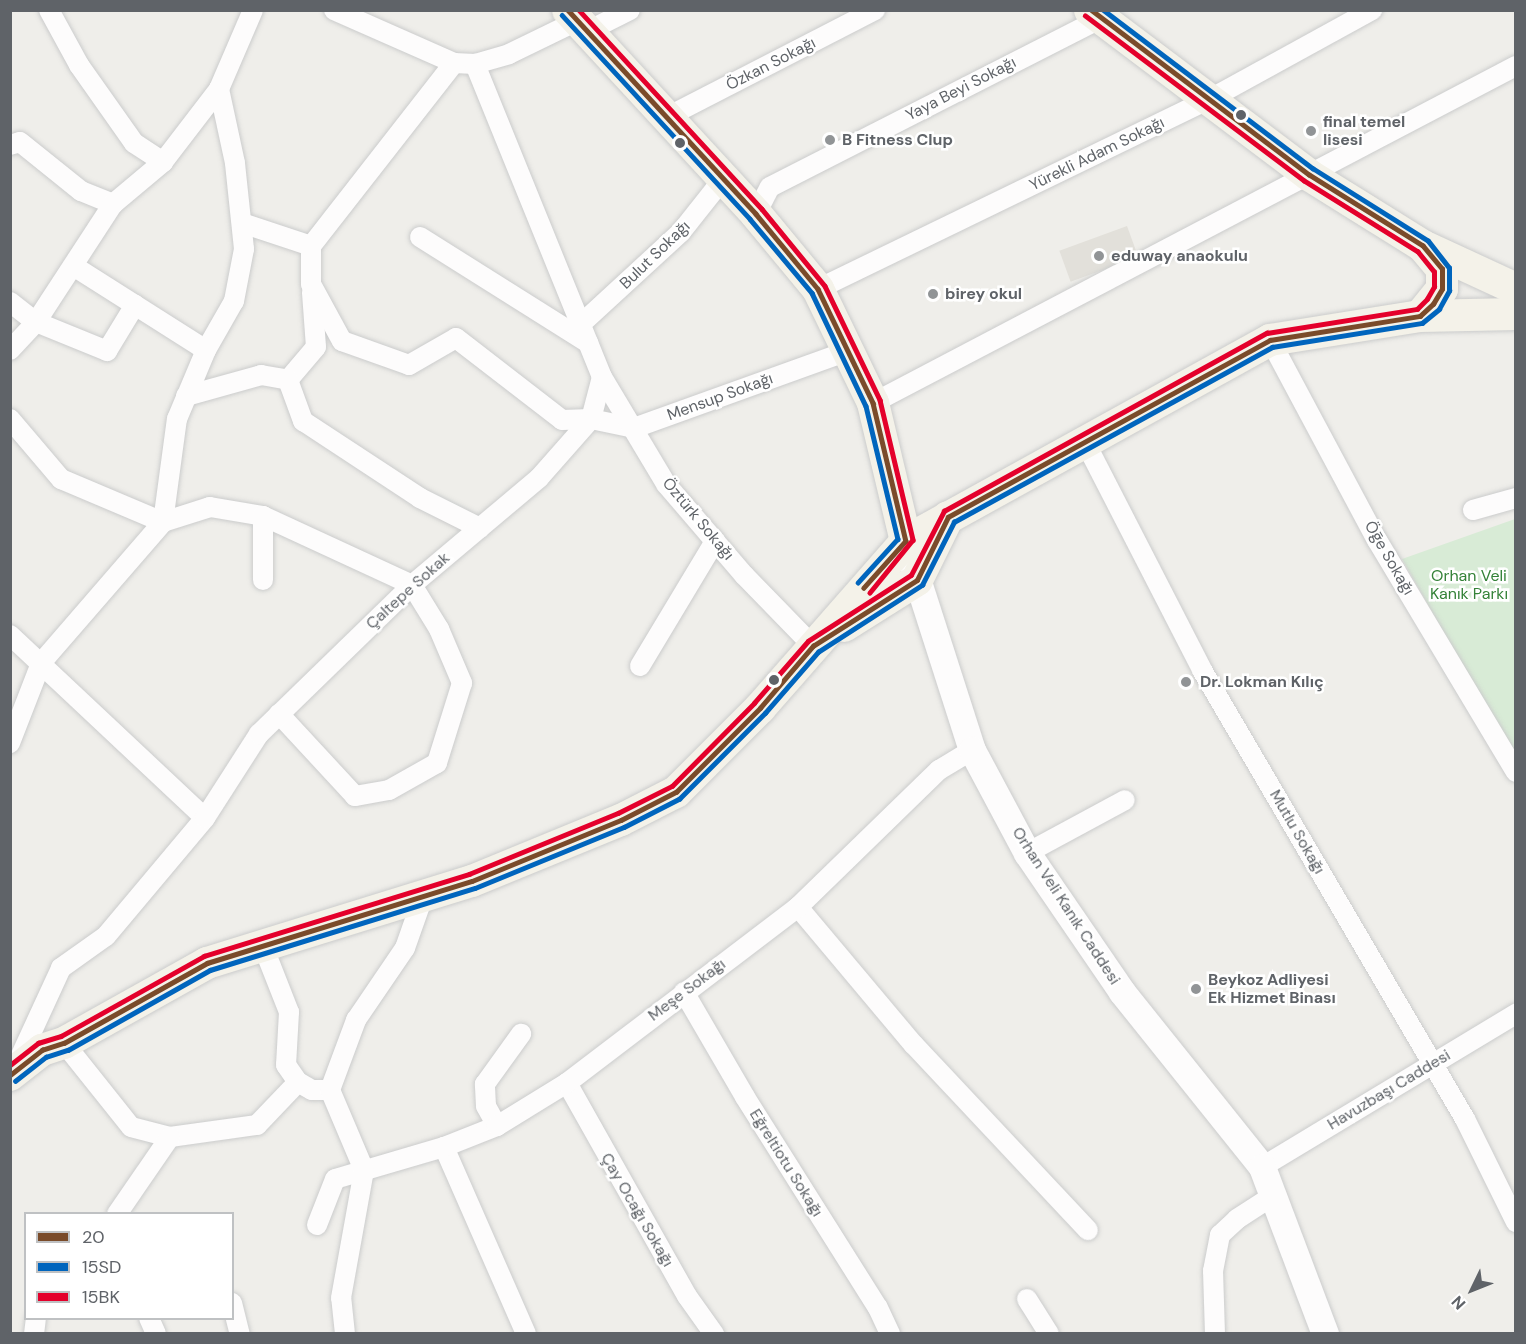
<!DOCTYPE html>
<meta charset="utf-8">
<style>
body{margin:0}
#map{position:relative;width:1526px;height:1344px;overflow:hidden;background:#efeeea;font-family:"DM Sans",sans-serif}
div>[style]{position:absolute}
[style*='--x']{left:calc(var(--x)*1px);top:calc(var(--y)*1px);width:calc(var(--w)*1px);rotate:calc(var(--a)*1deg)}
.education>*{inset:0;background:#e2e0da;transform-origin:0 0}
.green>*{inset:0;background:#d8ebd6}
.roads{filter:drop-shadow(0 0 2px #cbcccc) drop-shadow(0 0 2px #cbcccc)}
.street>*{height:20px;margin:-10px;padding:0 10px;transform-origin:10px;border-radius:10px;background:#fdfcfc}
.secondary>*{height:27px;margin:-13.5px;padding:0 13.5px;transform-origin:13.5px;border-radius:13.5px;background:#fdfcfc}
.primary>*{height:32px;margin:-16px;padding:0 16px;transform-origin:16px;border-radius:16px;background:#f4f2e9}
.bus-1>*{height:4.5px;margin:-2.25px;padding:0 2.25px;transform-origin:2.25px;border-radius:2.25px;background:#7a4b2a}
.bus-2>*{height:4.5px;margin:-2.25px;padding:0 2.25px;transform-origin:2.25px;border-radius:2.25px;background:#0065bd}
.bus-3>*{height:4.5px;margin:-2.25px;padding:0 2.25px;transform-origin:2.25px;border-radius:2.25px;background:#e4002b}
.dots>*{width:16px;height:16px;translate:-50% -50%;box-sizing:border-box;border:3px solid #fff;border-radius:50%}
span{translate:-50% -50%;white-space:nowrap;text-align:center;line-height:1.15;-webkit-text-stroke:5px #fff;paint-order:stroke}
.street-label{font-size:16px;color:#5f6368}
.poi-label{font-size:16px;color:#5f6368;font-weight:700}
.left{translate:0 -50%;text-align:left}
.park-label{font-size:16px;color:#348238}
.frame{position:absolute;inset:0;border:12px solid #5f6368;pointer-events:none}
.legend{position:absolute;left:24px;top:1212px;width:210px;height:108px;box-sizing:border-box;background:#fff;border:2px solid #bfc1c3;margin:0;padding:8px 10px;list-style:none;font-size:18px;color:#5f6368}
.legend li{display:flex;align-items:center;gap:12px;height:30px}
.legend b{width:30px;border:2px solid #bfc1c3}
.north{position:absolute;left:1442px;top:1260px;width:60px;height:60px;-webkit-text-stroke:4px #fff;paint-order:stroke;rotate:227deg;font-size:16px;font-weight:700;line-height:24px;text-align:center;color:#5f6368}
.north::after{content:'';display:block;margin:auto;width:21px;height:27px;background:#5f6368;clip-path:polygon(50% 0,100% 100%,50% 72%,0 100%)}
</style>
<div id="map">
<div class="education">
<div style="left:1127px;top:226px;width:33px;height:72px;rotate:70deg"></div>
</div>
<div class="green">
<div style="clip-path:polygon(1515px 519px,1515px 757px,1402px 559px)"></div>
</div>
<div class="roads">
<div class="street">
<div style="--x:49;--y:10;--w:63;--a:61.4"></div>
<div style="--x:79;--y:65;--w:95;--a:54.8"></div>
<div style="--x:134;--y:143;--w:35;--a:33"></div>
<div style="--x:334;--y:10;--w:131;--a:23.8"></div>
<div style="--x:454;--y:63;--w:21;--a:3"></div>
<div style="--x:475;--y:64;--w:35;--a:-16"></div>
<div style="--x:509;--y:54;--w:76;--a:-25.9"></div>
<div style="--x:586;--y:32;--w:49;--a:-26.6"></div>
<div style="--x:454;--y:63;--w:232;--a:128"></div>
<div style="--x:311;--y:246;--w:38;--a:90"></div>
<div style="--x:311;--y:284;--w:65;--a:61.5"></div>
<div style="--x:342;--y:341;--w:71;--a:19.7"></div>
<div style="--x:409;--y:365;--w:54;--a:-29.9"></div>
<div style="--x:456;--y:338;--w:134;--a:37.7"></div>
<div style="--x:562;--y:420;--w:29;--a:-2"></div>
<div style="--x:591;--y:419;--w:44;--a:11.8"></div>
<div style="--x:634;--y:428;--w:227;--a:-19.8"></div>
<div style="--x:667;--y:117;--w:234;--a:-27.2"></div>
<div style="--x:10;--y:145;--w:10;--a:-17"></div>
<div style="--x:20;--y:142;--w:78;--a:38.8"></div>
<div style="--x:81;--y:191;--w:35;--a:22"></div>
<div style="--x:756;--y:214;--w:30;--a:-63"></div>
<div style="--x:770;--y:187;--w:378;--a:-27"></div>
<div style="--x:242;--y:223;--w:73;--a:18.4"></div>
<div style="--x:420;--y:237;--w:199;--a:32.2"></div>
<div style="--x:75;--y:267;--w:155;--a:32.4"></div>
<div style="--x:818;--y:289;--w:438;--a:-25.9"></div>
<div style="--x:1212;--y:98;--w:183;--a:-28.8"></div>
<div style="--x:10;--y:302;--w:33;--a:38"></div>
<div style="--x:36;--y:322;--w:77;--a:22.2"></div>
<div style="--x:107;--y:351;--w:54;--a:-58.7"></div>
<div style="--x:581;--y:324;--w:136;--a:-42.6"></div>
<div style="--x:681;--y:232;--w:68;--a:-51.6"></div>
<div style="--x:1270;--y:340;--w:227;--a:61.9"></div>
<div style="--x:1377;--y:540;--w:270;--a:59.1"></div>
<div style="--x:10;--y:350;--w:38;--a:-47"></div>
<div style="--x:36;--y:322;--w:141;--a:-56.9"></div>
<div style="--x:113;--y:204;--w:65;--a:-40"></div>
<div style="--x:163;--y:162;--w:92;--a:-52.5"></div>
<div style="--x:219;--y:89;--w:86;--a:-66.7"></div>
<div style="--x:602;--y:377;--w:125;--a:59.1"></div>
<div style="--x:666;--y:484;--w:120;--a:49.4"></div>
<div style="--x:744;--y:575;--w:99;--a:45.8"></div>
<div style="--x:288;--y:380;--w:43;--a:-49.7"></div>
<div style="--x:316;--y:347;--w:55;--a:-94.2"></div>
<div style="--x:186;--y:396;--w:78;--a:-15.6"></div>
<div style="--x:261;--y:375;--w:27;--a:10"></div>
<div style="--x:288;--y:380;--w:44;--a:69.9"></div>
<div style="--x:303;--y:421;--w:140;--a:33.3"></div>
<div style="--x:420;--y:498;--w:67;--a:26.6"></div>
<div style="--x:873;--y:403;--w:726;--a:-27.66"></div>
<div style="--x:10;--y:419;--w:79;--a:49.6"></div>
<div style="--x:61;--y:479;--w:111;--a:22.9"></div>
<div style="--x:163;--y:522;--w:49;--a:-17.7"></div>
<div style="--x:210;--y:507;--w:54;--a:9.6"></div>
<div style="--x:263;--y:516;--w:164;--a:24.8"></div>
<div style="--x:412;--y:585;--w:52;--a:58.5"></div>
<div style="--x:439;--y:629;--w:59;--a:66.9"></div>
<div style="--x:462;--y:683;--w:84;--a:107.4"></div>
<div style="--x:437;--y:763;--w:55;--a:150.6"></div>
<div style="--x:389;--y:790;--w:35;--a:170"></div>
<div style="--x:355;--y:796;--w:112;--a:-132.8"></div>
<div style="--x:1084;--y:440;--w:259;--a:62.8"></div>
<div style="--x:1202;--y:670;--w:520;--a:59.64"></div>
<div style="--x:1465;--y:1119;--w:115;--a:63.7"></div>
<div style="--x:1473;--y:510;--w:45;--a:-15.6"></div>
<div style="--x:263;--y:516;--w:64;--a:90"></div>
<div style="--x:10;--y:635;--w:267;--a:43.2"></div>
<div style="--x:640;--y:666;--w:146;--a:-59"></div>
<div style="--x:10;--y:743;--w:86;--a:-68.8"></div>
<div style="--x:41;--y:663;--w:186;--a:-49.1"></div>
<div style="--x:163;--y:522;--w:104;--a:-82.3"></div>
<div style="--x:177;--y:419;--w:75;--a:-67.2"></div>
<div style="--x:206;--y:350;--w:56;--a:-60.3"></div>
<div style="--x:234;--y:301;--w:53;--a:-79.1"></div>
<div style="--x:244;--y:249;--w:86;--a:-96"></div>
<div style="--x:235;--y:163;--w:76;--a:-102.2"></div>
<div style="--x:1027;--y:853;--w:111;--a:-28.4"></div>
<div style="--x:798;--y:907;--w:180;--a:50"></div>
<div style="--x:914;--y:1045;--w:254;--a:46.8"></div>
<div style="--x:263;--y:946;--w:71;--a:68.5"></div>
<div style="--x:289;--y:1012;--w:53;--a:93.2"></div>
<div style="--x:286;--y:1065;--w:21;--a:55"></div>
<div style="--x:298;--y:1082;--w:16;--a:30"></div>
<div style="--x:312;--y:1090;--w:18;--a:0"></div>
<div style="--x:684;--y:992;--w:121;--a:59.8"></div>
<div style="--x:745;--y:1097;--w:249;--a:57.8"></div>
<div style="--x:878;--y:1308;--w:29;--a:65"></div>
<div style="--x:64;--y:1043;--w:107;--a:51.4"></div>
<div style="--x:131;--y:1127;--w:40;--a:14.4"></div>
<div style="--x:170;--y:1137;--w:88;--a:-7.9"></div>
<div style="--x:257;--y:1125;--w:59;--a:-46.4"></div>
<div style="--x:16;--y:1066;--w:108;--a:-65.3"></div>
<div style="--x:61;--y:968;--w:55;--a:-35.4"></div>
<div style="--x:106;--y:936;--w:154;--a:-50"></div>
<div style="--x:205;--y:818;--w:100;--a:-57.3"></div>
<div style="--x:259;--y:734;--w:214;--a:-44.2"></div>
<div style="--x:412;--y:585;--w:166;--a:-40.1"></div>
<div style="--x:539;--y:478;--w:79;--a:-48.6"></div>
<div style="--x:591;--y:419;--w:43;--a:-75.3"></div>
<div style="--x:602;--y:377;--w:338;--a:-112.1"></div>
<div style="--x:567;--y:1083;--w:244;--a:60.6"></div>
<div style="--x:687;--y:1296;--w:47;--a:54.6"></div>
<div style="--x:497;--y:1126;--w:23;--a:-119"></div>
<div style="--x:486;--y:1106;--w:22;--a:-93"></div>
<div style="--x:485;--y:1084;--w:62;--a:-54.2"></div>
<div style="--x:444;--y:1147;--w:204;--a:66.3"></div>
<div style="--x:1262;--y:1167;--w:297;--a:-31.1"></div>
<div style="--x:117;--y:1214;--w:93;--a:-55.5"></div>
<div style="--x:317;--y:1225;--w:49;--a:-68.6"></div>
<div style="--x:335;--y:1179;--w:114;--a:-16.4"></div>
<div style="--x:444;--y:1147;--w:57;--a:-21.6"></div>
<div style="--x:497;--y:1126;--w:82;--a:-31.6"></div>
<div style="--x:567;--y:1083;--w:290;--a:-37.3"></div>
<div style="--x:798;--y:907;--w:197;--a:-44.2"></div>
<div style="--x:939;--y:770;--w:39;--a:-31"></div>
<div style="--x:1027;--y:1299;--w:41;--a:57.8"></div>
<div style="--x:232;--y:1303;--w:32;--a:76"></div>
<div style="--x:149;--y:1318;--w:17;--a:66"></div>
<div style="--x:34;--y:1334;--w:16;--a:-83"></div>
<div style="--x:345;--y:1334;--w:36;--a:-96"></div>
<div style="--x:341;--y:1298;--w:130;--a:-79.8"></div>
<div style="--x:364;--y:1170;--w:87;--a:-113"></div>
<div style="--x:330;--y:1090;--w:75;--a:-69.6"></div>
<div style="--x:356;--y:1020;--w:87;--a:-55.8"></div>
<div style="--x:405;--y:948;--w:54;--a:-70.6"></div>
<div style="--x:1215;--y:1334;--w:63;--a:-91.8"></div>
<div style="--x:1213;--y:1271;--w:37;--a:-79"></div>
<div style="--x:1220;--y:1235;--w:23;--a:-43"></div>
<div style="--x:1237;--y:1219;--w:44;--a:-33"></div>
</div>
<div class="secondary">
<div style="--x:911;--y:560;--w:200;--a:72.2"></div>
<div style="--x:972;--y:750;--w:117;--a:61.9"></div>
<div style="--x:1027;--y:853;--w:168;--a:55.6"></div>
<div style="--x:1122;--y:992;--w:224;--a:51.3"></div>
<div style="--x:1262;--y:1167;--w:178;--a:69.3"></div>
</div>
<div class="primary">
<div style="--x:568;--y:10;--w:277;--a:47.3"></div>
<div style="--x:756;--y:214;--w:97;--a:50.4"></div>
<div style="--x:818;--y:289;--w:127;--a:64.2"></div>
<div style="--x:873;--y:403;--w:142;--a:76.6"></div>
<div style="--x:1090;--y:10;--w:274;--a:37"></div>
<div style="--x:1309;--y:175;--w:134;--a:31.9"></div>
<div style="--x:1423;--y:246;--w:102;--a:24.8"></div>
<div style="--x:1420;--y:316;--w:35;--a:-51"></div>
<div style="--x:1442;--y:289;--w:20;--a:-90"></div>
<div style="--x:1442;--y:269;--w:30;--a:-130"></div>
<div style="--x:844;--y:626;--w:86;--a:-32.2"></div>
<div style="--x:917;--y:580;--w:70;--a:-63.8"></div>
<div style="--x:10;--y:1075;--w:41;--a:-38"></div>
<div style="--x:42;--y:1050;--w:23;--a:-18"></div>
<div style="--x:64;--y:1043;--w:164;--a:-29.2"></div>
<div style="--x:207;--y:963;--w:277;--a:-17.2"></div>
<div style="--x:472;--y:881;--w:161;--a:-22.3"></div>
<div style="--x:621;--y:820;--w:62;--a:-27"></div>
<div style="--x:676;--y:792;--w:119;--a:-45"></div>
<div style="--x:760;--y:708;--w:222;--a:-48.8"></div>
<div style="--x:906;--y:541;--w:416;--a:-28.9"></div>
<div style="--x:1270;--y:340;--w:152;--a:-9.1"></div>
<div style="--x:1420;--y:316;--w:96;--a:-1.2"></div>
</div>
</div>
<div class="bus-1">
<div style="--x:568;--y:10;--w:277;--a:47.3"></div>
<div style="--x:756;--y:214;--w:97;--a:50.4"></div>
<div style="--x:818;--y:289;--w:127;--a:64.2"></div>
<div style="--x:873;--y:403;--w:142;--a:76.6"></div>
<div style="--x:906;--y:541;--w:63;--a:131.8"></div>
<div style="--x:10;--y:1075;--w:41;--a:-38"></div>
<div style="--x:42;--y:1050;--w:23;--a:-18"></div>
<div style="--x:64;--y:1043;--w:164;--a:-29.2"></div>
<div style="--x:207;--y:963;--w:277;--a:-17.2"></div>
<div style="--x:472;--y:881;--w:161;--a:-22.3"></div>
<div style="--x:621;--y:820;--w:62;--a:-27"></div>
<div style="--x:676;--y:792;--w:119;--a:-45"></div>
<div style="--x:760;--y:708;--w:82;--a:-49.5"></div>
<div style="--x:813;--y:646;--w:123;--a:-32.4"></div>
<div style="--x:917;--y:580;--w:70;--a:-63.8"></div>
<div style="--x:948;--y:517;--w:367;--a:-28.8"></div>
<div style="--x:1270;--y:340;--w:152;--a:-9.1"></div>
<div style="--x:1420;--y:316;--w:18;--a:-43"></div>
<div style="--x:1433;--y:304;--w:17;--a:-59"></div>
<div style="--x:1442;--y:289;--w:20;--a:-90"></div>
<div style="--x:1442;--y:269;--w:30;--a:-130"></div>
<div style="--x:1423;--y:246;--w:134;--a:-148.1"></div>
<div style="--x:1309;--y:175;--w:273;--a:-142.9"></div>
</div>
<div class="bus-2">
<div style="--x:562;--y:15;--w:277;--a:47.3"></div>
<div style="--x:750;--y:219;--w:97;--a:50"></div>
<div style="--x:812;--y:293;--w:125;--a:64.5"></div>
<div style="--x:866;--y:406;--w:137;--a:76.5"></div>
<div style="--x:898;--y:539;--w:59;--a:132.3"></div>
<div style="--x:15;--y:1081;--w:39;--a:-38"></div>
<div style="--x:46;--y:1057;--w:23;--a:-18"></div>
<div style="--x:68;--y:1050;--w:163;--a:-29.4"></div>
<div style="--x:210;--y:970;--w:277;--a:-17.2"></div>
<div style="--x:475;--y:888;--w:161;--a:-22.3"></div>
<div style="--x:624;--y:827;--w:62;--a:-27"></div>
<div style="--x:679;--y:799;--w:122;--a:-45"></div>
<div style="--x:765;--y:713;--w:81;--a:-49"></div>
<div style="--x:818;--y:652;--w:124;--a:-32.8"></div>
<div style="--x:922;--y:585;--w:71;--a:-63.1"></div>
<div style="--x:954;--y:522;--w:363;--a:-28.8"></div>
<div style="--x:1272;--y:347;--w:152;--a:-9.1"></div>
<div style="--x:1422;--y:323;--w:22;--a:-39"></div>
<div style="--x:1439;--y:309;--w:21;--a:-61"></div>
<div style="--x:1449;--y:291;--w:23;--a:-90"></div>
<div style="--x:1449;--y:268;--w:34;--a:-128"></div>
<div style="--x:1428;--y:241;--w:136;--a:-147.9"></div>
<div style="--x:1313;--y:169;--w:263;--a:-142.9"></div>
</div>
<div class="bus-3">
<div style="--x:579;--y:10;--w:270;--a:47.4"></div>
<div style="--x:762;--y:209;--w:99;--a:50.7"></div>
<div style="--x:825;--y:286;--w:127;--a:64.2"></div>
<div style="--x:880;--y:400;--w:144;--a:76.7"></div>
<div style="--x:913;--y:540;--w:68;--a:129.1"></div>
<div style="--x:10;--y:1065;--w:36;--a:-38"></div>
<div style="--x:38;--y:1043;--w:24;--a:-17"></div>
<div style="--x:61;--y:1036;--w:164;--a:-29.2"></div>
<div style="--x:204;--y:956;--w:277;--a:-17.2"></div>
<div style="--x:469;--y:874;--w:161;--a:-22.3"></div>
<div style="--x:618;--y:813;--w:60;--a:-26.6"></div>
<div style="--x:672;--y:786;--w:117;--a:-45.3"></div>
<div style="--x:754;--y:703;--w:82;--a:-48.9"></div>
<div style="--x:808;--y:641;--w:122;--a:-32.7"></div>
<div style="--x:911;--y:575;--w:72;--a:-62.7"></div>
<div style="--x:944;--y:511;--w:369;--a:-28.9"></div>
<div style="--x:1267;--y:333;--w:152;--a:-9.1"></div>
<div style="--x:1417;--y:309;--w:14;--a:-45"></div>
<div style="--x:1427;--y:299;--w:14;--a:-60"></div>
<div style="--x:1434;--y:287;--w:15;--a:-90"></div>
<div style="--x:1434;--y:272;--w:26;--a:-129"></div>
<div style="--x:1418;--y:252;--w:134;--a:-148.1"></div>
<div style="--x:1304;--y:181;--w:274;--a:-143"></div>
</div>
<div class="dots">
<div style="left:1241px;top:115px;background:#5f6368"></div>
<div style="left:1311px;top:131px;background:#919496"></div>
<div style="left:830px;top:140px;background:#919496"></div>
<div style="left:680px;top:143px;background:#5f6368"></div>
<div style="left:1099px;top:256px;background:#919496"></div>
<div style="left:933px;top:294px;background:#919496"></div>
<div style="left:774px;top:680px;background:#5f6368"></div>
<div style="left:1186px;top:682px;background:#919496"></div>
<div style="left:1196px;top:989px;background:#919496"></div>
</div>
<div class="street-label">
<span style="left:771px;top:64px;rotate:-27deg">Özkan Sokağı</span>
<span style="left:961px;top:89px;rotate:-27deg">Yaya Beyi Sokağı</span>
<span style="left:1097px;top:154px;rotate:-26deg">Yürekli Adam Sokağı</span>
<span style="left:655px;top:255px;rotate:-44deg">Bulut Sokağı</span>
<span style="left:720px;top:397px;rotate:-20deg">Mensup Sokağı</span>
<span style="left:698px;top:519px;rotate:50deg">Öztürk Sokağı</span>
<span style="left:1389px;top:558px;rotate:60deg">Öḡe Sokağı</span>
<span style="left:408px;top:591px;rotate:-42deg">Çaltepe Sokak</span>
<span style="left:1297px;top:832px;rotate:60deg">Mutlu Sokağı</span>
<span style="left:1066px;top:906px;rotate:57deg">Orhan Veli Kanık Caddesi</span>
<span style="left:687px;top:990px;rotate:-37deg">Meşe Sokağı</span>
<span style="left:1389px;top:1090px;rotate:-31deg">Havuzbaşı Caddesi</span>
<span style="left:786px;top:1163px;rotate:58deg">Eğreltiotu Sokağı</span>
<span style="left:637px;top:1210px;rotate:60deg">Çay Ocağı Sokağı</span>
</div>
<div class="poi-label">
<span class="left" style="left:1323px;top:131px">final temel<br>lisesi</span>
<span class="left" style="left:842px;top:140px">B Fitness Clup</span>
<span class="left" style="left:1111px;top:256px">eduway anaokulu</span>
<span class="left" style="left:945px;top:294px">birey okul</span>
<span class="left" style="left:1200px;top:682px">Dr. Lokman Kılıç</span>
<span class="left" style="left:1208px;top:989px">Beykoz Adliyesi<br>Ek Hizmet Binası</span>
</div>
<div class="park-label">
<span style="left:1469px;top:585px">Orhan Veli<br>Kanık Parkı</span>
</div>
<div class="frame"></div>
<ul class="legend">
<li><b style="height:8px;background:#7a4b2a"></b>20</li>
<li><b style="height:8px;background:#0065bd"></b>15SD</li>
<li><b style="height:8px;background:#e4002b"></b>15BK</li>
</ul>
<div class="north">N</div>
</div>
